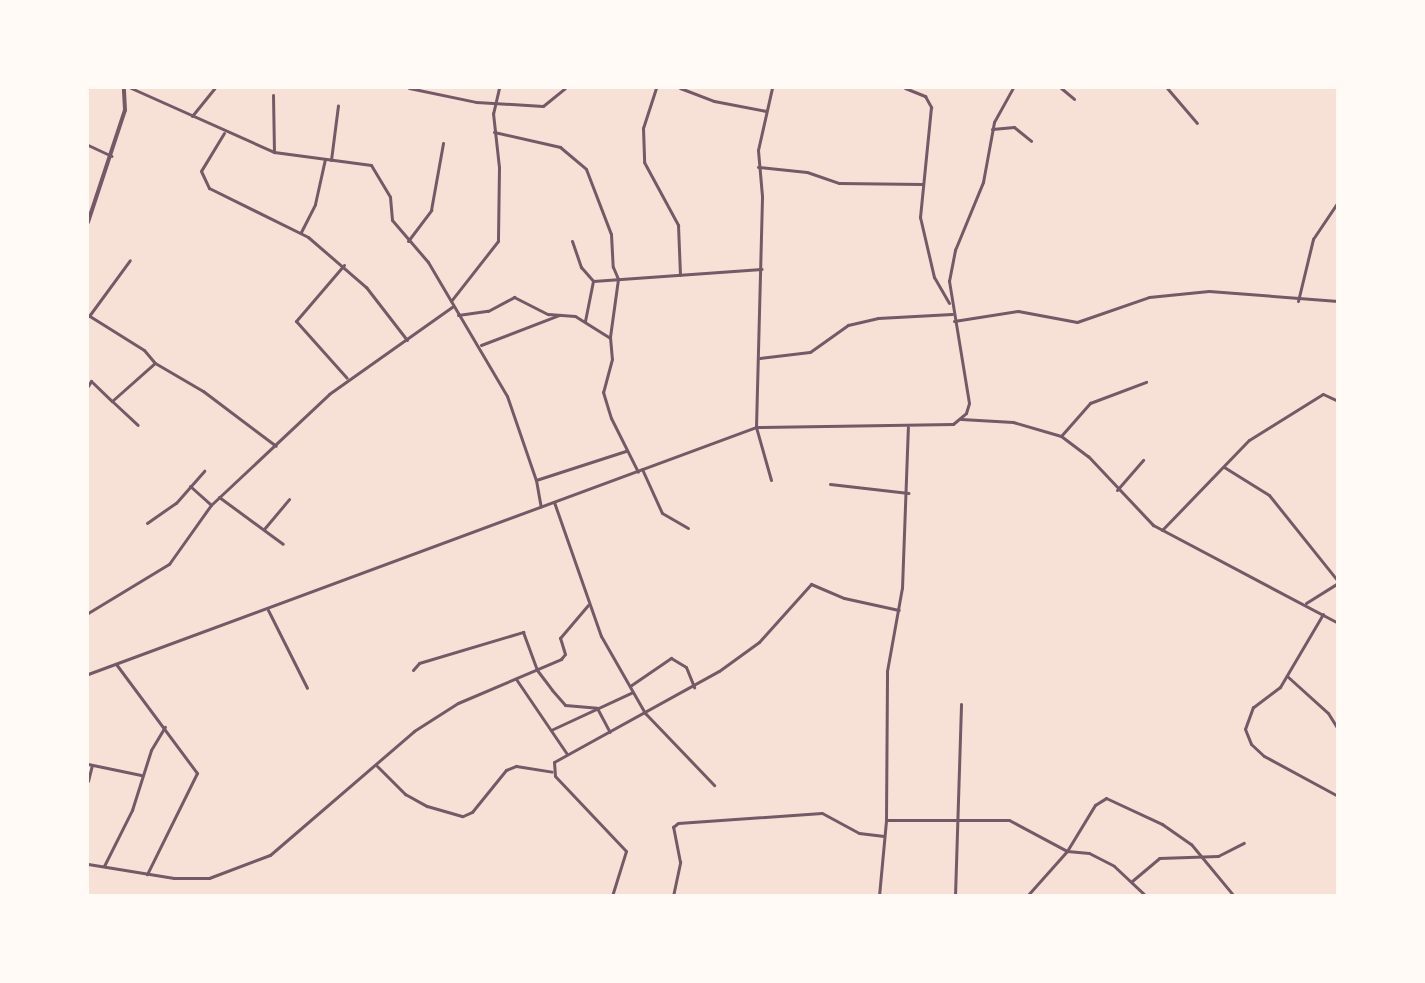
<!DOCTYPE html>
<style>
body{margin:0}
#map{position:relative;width:1425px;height:983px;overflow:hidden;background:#f7e1d7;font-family:Commissioner,sans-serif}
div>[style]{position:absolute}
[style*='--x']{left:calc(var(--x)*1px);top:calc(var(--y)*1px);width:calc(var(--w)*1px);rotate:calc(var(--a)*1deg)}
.minor>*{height:3px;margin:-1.5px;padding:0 1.5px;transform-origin:1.5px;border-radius:1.5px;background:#755966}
.tertiary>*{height:4px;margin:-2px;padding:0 2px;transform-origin:2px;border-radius:2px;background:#755966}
span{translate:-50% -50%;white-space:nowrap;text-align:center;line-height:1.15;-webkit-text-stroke:4.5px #fffaf5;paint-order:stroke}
.frame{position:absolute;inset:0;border:89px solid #fffaf5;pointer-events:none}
</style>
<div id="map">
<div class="minor">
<div style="--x:131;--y:88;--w:157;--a:24.1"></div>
<div style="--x:274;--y:152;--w:98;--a:7.6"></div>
<div style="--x:371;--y:165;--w:37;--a:59"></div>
<div style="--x:390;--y:197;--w:23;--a:85"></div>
<div style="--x:392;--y:220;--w:55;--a:49.4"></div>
<div style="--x:428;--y:262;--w:45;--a:59.5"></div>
<div style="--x:409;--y:88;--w:68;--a:11.8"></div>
<div style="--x:476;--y:102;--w:67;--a:3.4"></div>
<div style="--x:543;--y:106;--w:28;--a:-39"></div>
<div style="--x:499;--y:88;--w:26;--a:103"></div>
<div style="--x:493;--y:113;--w:54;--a:83.7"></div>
<div style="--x:499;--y:167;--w:74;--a:90.8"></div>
<div style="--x:498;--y:241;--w:76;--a:128.1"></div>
<div style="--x:451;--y:301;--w:110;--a:59.5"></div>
<div style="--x:507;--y:396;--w:89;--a:71"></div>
<div style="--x:536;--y:480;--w:27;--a:80"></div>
<div style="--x:656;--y:88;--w:42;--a:108"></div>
<div style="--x:643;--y:128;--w:34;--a:88"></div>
<div style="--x:644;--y:162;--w:72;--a:61.6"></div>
<div style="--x:678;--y:225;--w:50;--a:87.7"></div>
<div style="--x:680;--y:88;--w:36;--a:21"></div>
<div style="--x:714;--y:101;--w:53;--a:10.9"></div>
<div style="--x:905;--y:88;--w:22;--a:22"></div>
<div style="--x:925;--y:96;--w:13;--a:61"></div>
<div style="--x:931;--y:107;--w:111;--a:95.7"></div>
<div style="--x:920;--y:217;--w:62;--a:76.9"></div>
<div style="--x:934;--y:277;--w:30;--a:60"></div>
<div style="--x:1061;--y:88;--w:17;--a:40"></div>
<div style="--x:1167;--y:88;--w:46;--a:49.4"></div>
<div style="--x:273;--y:95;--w:57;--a:89"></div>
<div style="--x:192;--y:116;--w:36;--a:-51"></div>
<div style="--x:992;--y:129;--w:22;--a:-5"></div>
<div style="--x:1014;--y:127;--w:22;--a:39"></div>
<div style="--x:494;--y:132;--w:68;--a:12.8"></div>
<div style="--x:560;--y:147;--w:34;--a:40"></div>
<div style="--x:586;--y:169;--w:70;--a:69"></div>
<div style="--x:611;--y:234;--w:33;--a:87"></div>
<div style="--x:613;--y:267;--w:13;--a:67"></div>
<div style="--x:618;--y:279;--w:59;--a:97.9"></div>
<div style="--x:610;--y:337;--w:22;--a:85"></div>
<div style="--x:612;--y:359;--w:34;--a:105"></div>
<div style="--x:603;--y:392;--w:27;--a:73"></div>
<div style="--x:611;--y:418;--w:60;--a:63.4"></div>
<div style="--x:224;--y:133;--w:44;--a:121.2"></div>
<div style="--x:201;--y:171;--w:19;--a:65"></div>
<div style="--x:209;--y:188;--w:110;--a:26.3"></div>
<div style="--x:308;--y:237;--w:77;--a:40.8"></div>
<div style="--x:366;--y:287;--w:67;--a:52.3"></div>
<div style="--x:88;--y:145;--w:26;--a:25"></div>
<div style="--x:331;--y:160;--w:55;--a:-82.7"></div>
<div style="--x:758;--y:167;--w:49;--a:5.8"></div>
<div style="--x:807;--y:172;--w:34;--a:19"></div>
<div style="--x:839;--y:183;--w:83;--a:0.7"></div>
<div style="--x:301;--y:232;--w:31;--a:-63"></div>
<div style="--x:315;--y:204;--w:46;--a:-77.5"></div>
<div style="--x:408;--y:241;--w:39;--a:-53"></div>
<div style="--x:431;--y:210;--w:68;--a:-79.8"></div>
<div style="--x:572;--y:241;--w:28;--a:71"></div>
<div style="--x:581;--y:267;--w:18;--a:49"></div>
<div style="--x:593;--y:281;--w:169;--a:-4.1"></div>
<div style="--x:344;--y:265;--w:74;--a:130.6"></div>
<div style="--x:296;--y:321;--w:76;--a:48.2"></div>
<div style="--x:1298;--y:301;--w:64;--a:-76.4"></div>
<div style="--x:1313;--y:239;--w:45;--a:-56"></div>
<div style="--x:88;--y:315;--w:66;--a:32"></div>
<div style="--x:144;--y:350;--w:17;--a:50"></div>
<div style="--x:155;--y:363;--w:56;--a:30.3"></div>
<div style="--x:203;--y:391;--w:91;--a:37"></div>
<div style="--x:458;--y:315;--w:30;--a:-8"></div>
<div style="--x:488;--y:311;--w:30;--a:-28"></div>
<div style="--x:514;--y:297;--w:38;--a:27"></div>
<div style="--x:548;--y:314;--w:27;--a:4"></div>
<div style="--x:575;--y:316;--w:40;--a:32"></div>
<div style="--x:89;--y:316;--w:69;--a:-53.8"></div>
<div style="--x:585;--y:321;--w:41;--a:-78.7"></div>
<div style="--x:954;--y:321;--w:65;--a:-8.9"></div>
<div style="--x:1018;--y:311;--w:60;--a:10.6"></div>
<div style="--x:1077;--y:322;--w:76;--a:-19.1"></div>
<div style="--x:1149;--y:297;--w:60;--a:-5.7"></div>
<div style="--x:1209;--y:291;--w:129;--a:4.4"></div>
<div style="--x:481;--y:345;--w:84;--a:-21"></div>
<div style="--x:760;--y:358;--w:50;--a:-6.8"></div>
<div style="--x:810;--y:352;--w:47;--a:-35.4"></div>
<div style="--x:848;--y:325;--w:31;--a:-13"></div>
<div style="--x:878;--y:318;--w:74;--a:-3.1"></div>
<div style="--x:88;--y:386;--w:6;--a:-59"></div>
<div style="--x:91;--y:381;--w:29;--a:44"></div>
<div style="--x:112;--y:401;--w:57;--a:-41.5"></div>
<div style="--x:112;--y:401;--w:35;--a:43"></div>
<div style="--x:961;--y:419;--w:52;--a:3.3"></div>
<div style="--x:1013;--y:422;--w:50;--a:16.3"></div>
<div style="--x:1061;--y:436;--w:34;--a:37"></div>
<div style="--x:1088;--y:456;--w:95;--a:46.7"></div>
<div style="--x:1153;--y:525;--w:209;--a:27.9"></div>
<div style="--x:1061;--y:436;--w:44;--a:-48.7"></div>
<div style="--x:1090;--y:403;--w:60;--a:-20.6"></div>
<div style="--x:1224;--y:467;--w:53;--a:31.9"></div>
<div style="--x:1269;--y:495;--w:110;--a:51.3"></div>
<div style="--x:642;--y:469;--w:48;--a:65.6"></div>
<div style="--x:662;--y:513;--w:30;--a:30"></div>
<div style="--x:536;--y:480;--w:95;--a:-17.9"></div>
<div style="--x:771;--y:480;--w:55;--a:-105.8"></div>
<div style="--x:756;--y:427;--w:231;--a:-88.5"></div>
<div style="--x:762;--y:196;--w:46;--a:-95"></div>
<div style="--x:758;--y:150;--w:64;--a:-77.3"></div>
<div style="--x:830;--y:484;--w:79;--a:6.6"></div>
<div style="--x:190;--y:486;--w:28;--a:42"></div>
<div style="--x:1117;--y:490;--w:40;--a:-49"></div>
<div style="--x:219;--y:497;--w:79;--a:36.3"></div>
<div style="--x:554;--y:502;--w:142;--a:70.7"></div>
<div style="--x:601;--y:636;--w:89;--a:60.3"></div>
<div style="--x:645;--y:713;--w:100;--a:46.2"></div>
<div style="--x:147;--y:523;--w:35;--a:-35"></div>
<div style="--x:176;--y:503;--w:43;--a:-48.8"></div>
<div style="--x:264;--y:529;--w:39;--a:-50"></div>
<div style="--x:1162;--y:530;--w:125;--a:-46"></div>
<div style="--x:1249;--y:440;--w:87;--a:-31.9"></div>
<div style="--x:1323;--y:394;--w:17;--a:25"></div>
<div style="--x:1306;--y:603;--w:38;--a:-32"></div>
<div style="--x:268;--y:610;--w:87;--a:63.4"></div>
<div style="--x:88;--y:613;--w:95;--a:-31.2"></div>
<div style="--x:169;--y:564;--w:72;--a:-54.6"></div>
<div style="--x:211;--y:505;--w:162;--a:-43.2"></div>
<div style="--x:329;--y:394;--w:151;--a:-35.3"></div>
<div style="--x:1323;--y:614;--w:85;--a:120.5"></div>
<div style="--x:1280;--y:687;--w:34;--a:143"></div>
<div style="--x:1253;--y:707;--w:23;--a:110"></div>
<div style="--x:1245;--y:729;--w:16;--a:68"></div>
<div style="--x:1251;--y:744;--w:18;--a:43"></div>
<div style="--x:1264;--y:756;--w:84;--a:28.4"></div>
<div style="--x:116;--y:664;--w:136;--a:53.4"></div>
<div style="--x:197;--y:773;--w:113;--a:116.3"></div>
<div style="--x:413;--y:670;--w:9;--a:-49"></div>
<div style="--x:419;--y:663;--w:109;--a:-16.6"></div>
<div style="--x:523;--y:632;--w:40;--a:69.8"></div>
<div style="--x:537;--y:670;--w:25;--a:53"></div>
<div style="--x:552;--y:690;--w:20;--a:49"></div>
<div style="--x:565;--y:705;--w:32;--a:5"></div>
<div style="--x:597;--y:708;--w:27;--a:62"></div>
<div style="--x:88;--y:674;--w:712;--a:-20.29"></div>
<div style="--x:756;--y:427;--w:197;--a:-0.9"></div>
<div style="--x:953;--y:424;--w:17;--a:-40"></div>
<div style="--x:966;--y:413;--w:10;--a:-73"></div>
<div style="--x:969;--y:403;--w:124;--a:-99.3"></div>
<div style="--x:949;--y:281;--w:32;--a:-79"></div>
<div style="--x:955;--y:250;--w:74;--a:-67.6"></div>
<div style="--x:983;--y:182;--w:61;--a:-79.6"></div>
<div style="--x:994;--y:122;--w:39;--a:-61"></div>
<div style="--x:1287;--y:676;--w:55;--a:42.1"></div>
<div style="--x:1328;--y:713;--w:19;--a:58"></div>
<div style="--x:516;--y:679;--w:91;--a:55.8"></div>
<div style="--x:630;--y:686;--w:50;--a:-34.3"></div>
<div style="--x:671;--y:658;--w:17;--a:31"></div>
<div style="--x:686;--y:667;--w:22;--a:68"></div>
<div style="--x:551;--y:730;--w:90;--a:-24.9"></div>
<div style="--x:88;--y:764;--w:54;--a:11.7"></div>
<div style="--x:377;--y:766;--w:40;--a:45"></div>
<div style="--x:405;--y:794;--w:25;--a:29"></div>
<div style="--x:427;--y:806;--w:37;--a:16"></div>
<div style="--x:463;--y:816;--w:10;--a:-24"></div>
<div style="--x:472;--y:812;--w:54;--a:-51"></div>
<div style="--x:506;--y:770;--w:11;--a:-22"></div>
<div style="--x:516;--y:766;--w:36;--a:9"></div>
<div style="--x:88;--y:781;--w:16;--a:-76"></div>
<div style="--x:886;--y:820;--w:123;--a:0"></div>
<div style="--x:1009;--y:820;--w:66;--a:28.1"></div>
<div style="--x:1067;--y:851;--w:22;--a:5"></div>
<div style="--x:1089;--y:853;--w:28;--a:27"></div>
<div style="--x:1114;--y:866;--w:44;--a:43.2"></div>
<div style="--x:88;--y:864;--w:87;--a:9.2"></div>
<div style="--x:174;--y:878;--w:35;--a:0"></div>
<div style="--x:209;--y:878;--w:65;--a:-20.7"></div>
<div style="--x:270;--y:855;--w:190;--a:-40.7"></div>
<div style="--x:414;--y:731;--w:52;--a:-32.5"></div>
<div style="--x:458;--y:703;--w:112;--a:-23.1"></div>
<div style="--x:561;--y:659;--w:6;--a:-51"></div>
<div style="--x:565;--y:654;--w:17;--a:-107"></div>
<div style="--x:560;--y:638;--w:43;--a:-49.7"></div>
<div style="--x:104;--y:866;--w:63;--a:-63.4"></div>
<div style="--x:132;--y:810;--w:63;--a:-72.4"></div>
<div style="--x:151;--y:750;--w:27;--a:-59"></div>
<div style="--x:1132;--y:881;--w:35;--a:-40"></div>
<div style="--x:1159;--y:858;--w:59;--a:-1.9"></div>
<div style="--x:1218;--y:856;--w:29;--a:-27"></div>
<div style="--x:612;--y:896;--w:47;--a:-72.7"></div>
<div style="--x:626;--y:851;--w:103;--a:-133.4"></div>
<div style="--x:555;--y:776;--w:14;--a:-94"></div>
<div style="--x:554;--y:762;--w:188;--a:-28.9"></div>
<div style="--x:719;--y:671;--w:49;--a:-35.9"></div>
<div style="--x:759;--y:642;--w:78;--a:-48.1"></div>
<div style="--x:811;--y:584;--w:36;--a:23"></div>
<div style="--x:844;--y:598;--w:56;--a:12.3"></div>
<div style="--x:673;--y:896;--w:35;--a:-78"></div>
<div style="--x:680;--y:862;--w:36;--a:-101"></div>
<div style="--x:673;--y:827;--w:6;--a:-39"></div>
<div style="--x:678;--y:823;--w:144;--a:-4"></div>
<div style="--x:822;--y:813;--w:42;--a:28.4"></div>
<div style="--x:859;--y:833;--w:25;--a:7"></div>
<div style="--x:879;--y:896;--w:76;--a:-84.7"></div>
<div style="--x:886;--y:820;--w:149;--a:-89.6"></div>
<div style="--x:887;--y:671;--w:84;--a:-79.8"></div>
<div style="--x:902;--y:588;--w:161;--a:-87.9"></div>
<div style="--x:955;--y:896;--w:192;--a:-88.2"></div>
<div style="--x:1027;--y:896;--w:60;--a:-48.4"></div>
<div style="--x:1067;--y:851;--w:54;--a:-58.7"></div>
<div style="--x:1095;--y:805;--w:13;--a:-32"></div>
<div style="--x:1106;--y:798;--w:62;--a:24.9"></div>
<div style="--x:1162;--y:824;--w:35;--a:35"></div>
<div style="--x:1191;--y:844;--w:67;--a:50.4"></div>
</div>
<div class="tertiary">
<div style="--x:88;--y:222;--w:118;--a:-71.7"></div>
<div style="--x:125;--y:110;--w:22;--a:-93"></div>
</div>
<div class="frame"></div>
</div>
